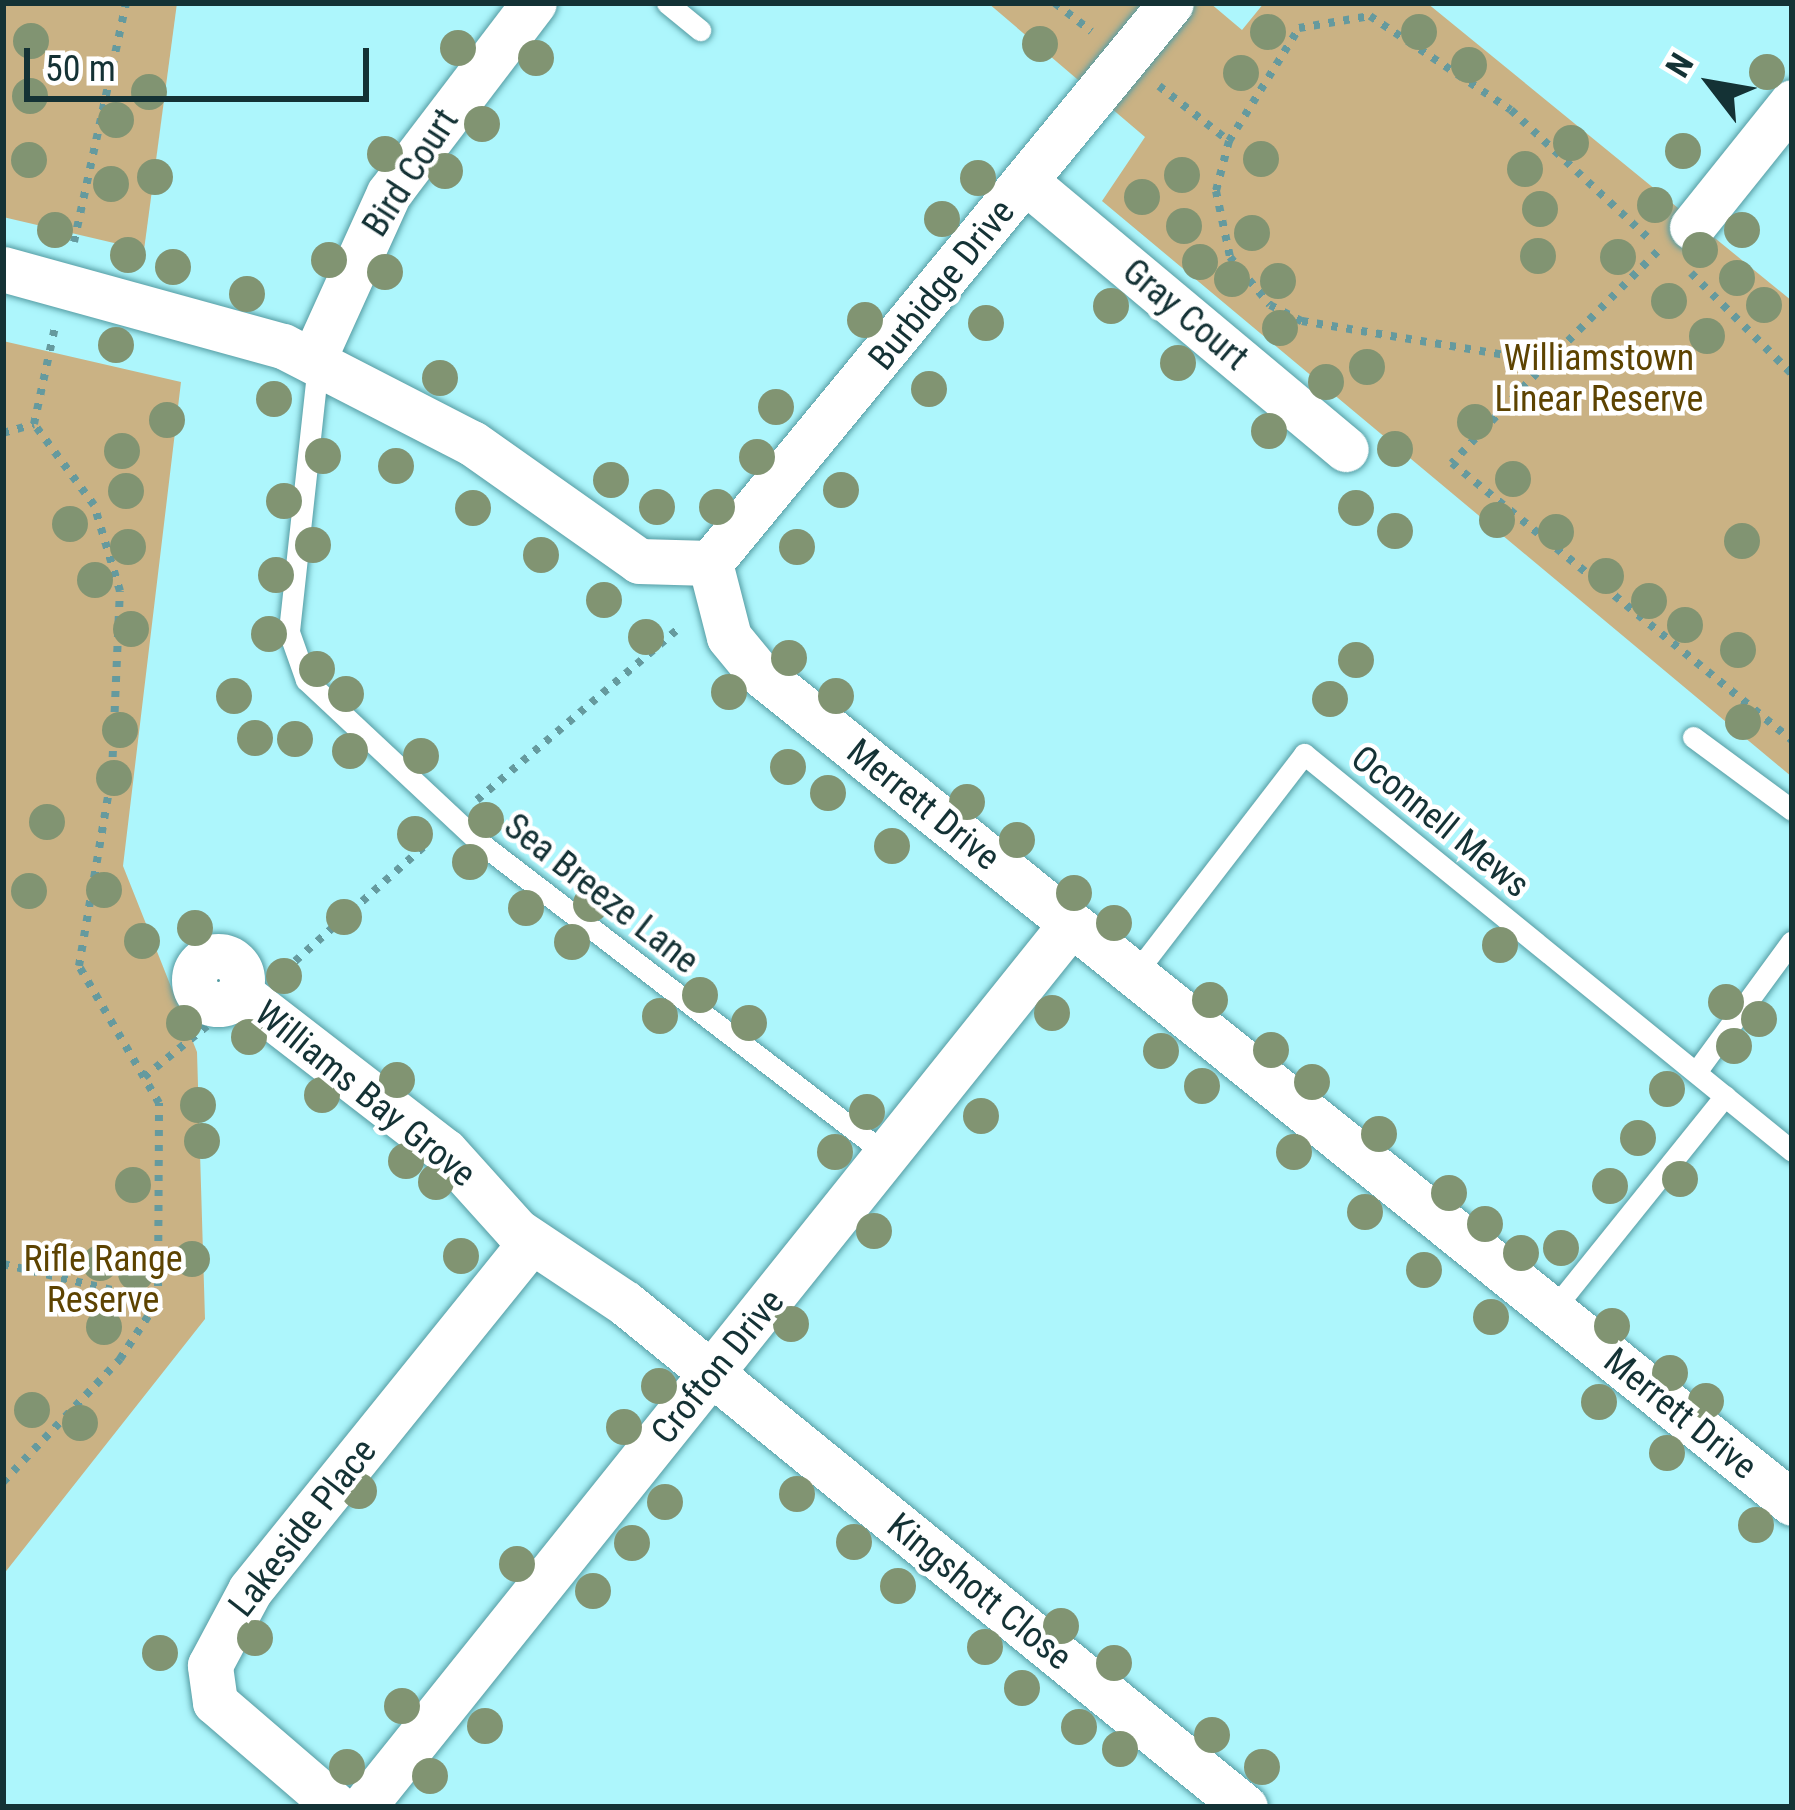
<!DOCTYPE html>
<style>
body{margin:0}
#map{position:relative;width:1795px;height:1810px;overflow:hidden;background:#adf6fc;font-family:"Roboto Condensed",sans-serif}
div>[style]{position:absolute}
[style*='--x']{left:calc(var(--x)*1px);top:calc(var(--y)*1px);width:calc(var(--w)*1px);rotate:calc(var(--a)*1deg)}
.green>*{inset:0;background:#cab284}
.path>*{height:8px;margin-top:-4px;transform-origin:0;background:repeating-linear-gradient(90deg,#659a9e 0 6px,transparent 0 15px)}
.roads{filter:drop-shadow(0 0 3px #549ba2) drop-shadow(0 0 3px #549ba2)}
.lane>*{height:21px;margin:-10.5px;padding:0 10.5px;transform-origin:10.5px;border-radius:10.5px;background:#fff}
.street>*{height:45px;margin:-22.5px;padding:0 22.5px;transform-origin:22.5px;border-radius:22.5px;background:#fff}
.street>.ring{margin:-22.5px;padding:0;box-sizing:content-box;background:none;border:45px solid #fff;border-radius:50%}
.trees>*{width:36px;height:36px;margin:-18px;border-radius:50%;background:#819472}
span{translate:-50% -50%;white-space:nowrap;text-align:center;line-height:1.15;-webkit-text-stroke:9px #fff;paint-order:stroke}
.street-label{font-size:36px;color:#143235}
.park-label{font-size:36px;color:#5d4301}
.frame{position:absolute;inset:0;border:6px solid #143235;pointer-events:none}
.north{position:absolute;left:1651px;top:24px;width:120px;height:120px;-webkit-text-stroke:9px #fff;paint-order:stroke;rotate:301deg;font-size:33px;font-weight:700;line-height:48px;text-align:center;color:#143235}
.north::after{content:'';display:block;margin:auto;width:42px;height:54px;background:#143235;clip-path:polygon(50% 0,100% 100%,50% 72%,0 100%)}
.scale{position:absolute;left:24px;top:48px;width:345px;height:54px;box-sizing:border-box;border:6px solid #143235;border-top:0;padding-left:15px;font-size:36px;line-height:42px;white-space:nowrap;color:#143235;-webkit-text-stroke:9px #fff;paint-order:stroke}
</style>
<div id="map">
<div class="green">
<div style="clip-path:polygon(3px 3px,177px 3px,144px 250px,3px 217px)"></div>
<div style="clip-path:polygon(988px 3px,1210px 3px,1242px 30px,1264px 3px,1427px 3px,1792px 301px,1792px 777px,1102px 201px,1145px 137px)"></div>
<div style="clip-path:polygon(3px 341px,181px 382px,123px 866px,197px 1052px,205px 1319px,3px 1575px)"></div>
</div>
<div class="path">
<div style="--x:1055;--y:3;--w:46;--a:37.9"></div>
<div style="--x:1159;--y:86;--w:89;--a:38.2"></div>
<div style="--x:1229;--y:141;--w:52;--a:104.6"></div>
<div style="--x:1216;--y:191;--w:67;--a:78"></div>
<div style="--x:1230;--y:257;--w:62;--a:50.2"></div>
<div style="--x:1270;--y:305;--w:36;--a:27"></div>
<div style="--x:1302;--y:321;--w:248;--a:9.5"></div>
<div style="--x:1547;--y:362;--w:139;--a:133.2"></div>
<div style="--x:1452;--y:463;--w:439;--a:39.2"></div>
<div style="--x:1229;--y:141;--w:133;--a:-58.2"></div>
<div style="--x:1299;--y:28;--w:72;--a:-9.6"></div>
<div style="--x:1370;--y:16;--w:169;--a:33.7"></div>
<div style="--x:1511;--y:110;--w:186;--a:43"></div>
<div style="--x:74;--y:242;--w:245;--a:-77.7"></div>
<div style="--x:1691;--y:273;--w:143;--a:45"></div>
<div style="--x:1547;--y:362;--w:158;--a:-45"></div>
<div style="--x:3;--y:433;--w:32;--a:-16"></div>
<div style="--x:477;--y:800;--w:267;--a:-40.4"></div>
<div style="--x:284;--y:971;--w:194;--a:-41.7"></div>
<div style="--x:144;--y:1077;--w:82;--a:-39.1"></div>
<div style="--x:3;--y:1264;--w:159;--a:13.4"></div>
<div style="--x:3;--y:1482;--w:170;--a:-46.4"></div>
<div style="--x:120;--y:1359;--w:69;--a:-56.8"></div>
<div style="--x:158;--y:1301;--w:198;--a:-89.7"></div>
<div style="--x:159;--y:1103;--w:159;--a:-120.3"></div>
<div style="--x:79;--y:966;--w:197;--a:-80.3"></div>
<div style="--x:112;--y:772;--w:181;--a:-87.5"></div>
<div style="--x:120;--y:591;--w:90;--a:-106.8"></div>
<div style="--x:94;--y:505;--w:101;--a:-126.5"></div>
<div style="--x:34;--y:424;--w:99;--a:-77.8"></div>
</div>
<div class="roads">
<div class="lane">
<div style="--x:667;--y:3;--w:43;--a:39.3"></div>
<div style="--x:318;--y:364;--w:270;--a:96.2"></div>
<div style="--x:289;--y:632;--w:51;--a:70.5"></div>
<div style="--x:306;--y:680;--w:237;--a:43.1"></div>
<div style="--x:479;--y:842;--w:514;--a:37.49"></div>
<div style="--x:1693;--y:737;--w:123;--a:36.4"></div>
<div style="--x:1134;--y:975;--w:279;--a:-52.4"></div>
<div style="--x:1304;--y:754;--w:629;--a:39.13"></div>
<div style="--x:1696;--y:1072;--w:162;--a:-53.8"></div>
<div style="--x:1552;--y:1311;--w:276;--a:-51.2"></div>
</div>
<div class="street">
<div style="--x:1025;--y:181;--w:418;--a:39.9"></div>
<div style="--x:1692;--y:227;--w:160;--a:-51.3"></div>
<div style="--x:3;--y:269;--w:290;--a:15.4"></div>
<div style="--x:283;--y:346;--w:212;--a:27.2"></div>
<div style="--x:472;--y:443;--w:204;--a:35.2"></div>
<div style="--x:639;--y:561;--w:71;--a:1.6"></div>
<div style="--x:710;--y:563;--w:76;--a:75.6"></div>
<div style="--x:729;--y:637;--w:44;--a:50.5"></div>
<div style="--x:757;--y:671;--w:1328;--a:38.79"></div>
<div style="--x:314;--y:358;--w:181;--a:-65.6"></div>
<div style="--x:389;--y:193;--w:239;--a:-52.7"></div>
<div style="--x:710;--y:563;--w:725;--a:-50.54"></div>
<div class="ring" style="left:194px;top:956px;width:3px;height:3px"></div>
<div style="--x:239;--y:992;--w:260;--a:37.7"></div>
<div style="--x:445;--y:1151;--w:108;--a:48"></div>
<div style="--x:517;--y:1231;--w:130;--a:33.7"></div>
<div style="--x:625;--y:1303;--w:799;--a:39.11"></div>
<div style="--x:337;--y:1807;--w:161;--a:-139.3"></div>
<div style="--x:215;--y:1702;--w:37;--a:-98"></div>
<div style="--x:210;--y:1665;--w:85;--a:-61.9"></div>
<div style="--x:250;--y:1590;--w:447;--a:-51.1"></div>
<div style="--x:363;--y:1807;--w:1130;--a:-51.28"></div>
</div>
</div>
<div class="trees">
<div style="left:1268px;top:32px"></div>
<div style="left:1419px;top:32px"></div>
<div style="left:31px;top:41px"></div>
<div style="left:1040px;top:44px"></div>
<div style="left:458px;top:48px"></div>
<div style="left:536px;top:58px"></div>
<div style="left:1469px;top:65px"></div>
<div style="left:1767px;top:72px"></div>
<div style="left:1241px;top:73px"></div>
<div style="left:149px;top:92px"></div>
<div style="left:30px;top:96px"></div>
<div style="left:116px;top:120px"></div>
<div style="left:482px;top:124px"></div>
<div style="left:1571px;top:143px"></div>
<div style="left:1683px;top:151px"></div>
<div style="left:385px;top:154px"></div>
<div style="left:1261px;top:159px"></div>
<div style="left:29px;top:160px"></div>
<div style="left:1525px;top:169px"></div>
<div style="left:445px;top:171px"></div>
<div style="left:1182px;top:175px"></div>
<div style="left:155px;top:177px"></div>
<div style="left:978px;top:178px"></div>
<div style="left:111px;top:184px"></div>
<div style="left:1142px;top:197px"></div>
<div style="left:1655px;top:205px"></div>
<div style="left:1540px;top:209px"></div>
<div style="left:942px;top:219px"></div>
<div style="left:1184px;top:226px"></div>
<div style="left:55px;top:230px"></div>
<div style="left:1742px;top:230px"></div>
<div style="left:1252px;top:233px"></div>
<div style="left:1700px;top:250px"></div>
<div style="left:128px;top:255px"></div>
<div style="left:1538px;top:256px"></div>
<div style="left:1618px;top:257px"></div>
<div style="left:329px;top:260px"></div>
<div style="left:1200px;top:262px"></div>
<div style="left:173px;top:267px"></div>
<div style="left:385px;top:272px"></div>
<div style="left:1737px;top:278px"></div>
<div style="left:1232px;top:279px"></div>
<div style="left:1278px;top:281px"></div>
<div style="left:247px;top:294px"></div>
<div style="left:1669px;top:301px"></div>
<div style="left:1764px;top:305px"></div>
<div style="left:1111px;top:306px"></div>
<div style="left:865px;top:320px"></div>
<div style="left:986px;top:323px"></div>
<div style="left:1280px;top:328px"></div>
<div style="left:1707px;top:336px"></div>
<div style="left:116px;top:345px"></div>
<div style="left:1178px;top:363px"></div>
<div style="left:1367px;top:367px"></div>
<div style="left:440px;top:378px"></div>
<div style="left:1326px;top:382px"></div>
<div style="left:929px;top:389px"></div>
<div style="left:274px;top:399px"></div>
<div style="left:776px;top:407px"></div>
<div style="left:167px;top:420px"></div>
<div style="left:1475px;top:422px"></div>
<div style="left:1269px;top:431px"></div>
<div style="left:1395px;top:449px"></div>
<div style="left:122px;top:451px"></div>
<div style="left:323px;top:456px"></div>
<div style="left:757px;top:457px"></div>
<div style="left:396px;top:466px"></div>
<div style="left:1513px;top:479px"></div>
<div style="left:611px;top:480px"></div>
<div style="left:841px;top:490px"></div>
<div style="left:126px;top:491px"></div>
<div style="left:284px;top:501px"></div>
<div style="left:657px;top:507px"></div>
<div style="left:717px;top:507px"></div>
<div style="left:473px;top:508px"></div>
<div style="left:1356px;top:508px"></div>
<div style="left:1497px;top:520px"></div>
<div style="left:70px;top:524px"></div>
<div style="left:1395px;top:531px"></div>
<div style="left:1556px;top:532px"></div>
<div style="left:1742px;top:541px"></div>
<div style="left:313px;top:545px"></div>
<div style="left:128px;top:547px"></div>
<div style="left:797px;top:547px"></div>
<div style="left:541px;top:555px"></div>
<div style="left:276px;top:575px"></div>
<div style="left:1606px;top:576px"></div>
<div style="left:95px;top:580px"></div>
<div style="left:604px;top:600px"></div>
<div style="left:1649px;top:601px"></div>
<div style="left:1685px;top:625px"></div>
<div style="left:131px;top:629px"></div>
<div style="left:269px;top:634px"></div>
<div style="left:646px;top:637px"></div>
<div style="left:1738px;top:650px"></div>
<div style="left:789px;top:658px"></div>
<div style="left:1356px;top:660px"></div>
<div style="left:317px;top:669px"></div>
<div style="left:729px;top:692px"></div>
<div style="left:346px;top:694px"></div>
<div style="left:234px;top:696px"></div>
<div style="left:836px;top:696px"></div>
<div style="left:1330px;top:699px"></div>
<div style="left:1743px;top:722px"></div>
<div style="left:120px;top:730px"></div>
<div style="left:255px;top:738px"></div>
<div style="left:295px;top:739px"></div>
<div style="left:350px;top:751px"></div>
<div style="left:421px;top:756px"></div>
<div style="left:788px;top:767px"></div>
<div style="left:114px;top:778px"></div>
<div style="left:828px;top:793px"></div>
<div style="left:967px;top:802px"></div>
<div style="left:486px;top:820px"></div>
<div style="left:47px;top:822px"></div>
<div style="left:415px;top:834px"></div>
<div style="left:1017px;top:840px"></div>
<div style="left:892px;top:846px"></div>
<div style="left:470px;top:862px"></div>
<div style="left:104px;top:890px"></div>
<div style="left:29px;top:891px"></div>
<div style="left:1074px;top:893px"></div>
<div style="left:591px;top:904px"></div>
<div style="left:526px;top:908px"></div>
<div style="left:344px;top:917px"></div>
<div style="left:1114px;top:923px"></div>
<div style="left:195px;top:928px"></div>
<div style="left:142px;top:941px"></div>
<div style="left:572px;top:942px"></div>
<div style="left:1500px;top:945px"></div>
<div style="left:284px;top:976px"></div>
<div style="left:700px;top:995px"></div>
<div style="left:1210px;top:1000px"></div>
<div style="left:1726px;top:1002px"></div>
<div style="left:1052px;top:1013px"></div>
<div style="left:660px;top:1016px"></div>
<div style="left:1759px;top:1019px"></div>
<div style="left:184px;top:1023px"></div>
<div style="left:749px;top:1023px"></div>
<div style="left:249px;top:1037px"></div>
<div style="left:1734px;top:1046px"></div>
<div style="left:1271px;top:1050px"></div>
<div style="left:1161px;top:1051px"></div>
<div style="left:397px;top:1080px"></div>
<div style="left:1312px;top:1082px"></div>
<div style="left:1202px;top:1086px"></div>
<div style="left:1667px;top:1089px"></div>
<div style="left:322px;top:1095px"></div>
<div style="left:198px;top:1105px"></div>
<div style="left:867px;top:1112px"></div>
<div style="left:981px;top:1116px"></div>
<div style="left:1379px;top:1134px"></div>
<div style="left:1638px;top:1138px"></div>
<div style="left:202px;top:1141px"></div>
<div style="left:835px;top:1152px"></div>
<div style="left:1294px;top:1152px"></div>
<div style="left:406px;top:1161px"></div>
<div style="left:1680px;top:1179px"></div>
<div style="left:436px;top:1182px"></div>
<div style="left:133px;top:1185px"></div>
<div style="left:1610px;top:1186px"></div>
<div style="left:1449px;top:1193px"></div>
<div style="left:1365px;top:1212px"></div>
<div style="left:1485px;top:1224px"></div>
<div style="left:874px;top:1231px"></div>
<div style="left:1561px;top:1248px"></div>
<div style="left:1521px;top:1253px"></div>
<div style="left:461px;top:1256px"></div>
<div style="left:192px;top:1259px"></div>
<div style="left:100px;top:1263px"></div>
<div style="left:1424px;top:1270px"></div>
<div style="left:136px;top:1273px"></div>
<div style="left:1491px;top:1317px"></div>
<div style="left:791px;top:1324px"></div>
<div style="left:1612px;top:1326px"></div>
<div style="left:104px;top:1327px"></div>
<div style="left:1670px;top:1373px"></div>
<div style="left:659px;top:1386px"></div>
<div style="left:1706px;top:1401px"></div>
<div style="left:1599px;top:1402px"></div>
<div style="left:32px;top:1410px"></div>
<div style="left:80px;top:1423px"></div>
<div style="left:624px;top:1427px"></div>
<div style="left:1667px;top:1453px"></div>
<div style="left:359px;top:1491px"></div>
<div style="left:797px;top:1494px"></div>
<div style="left:665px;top:1502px"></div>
<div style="left:1756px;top:1525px"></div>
<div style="left:854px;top:1542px"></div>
<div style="left:632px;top:1543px"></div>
<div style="left:517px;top:1564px"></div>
<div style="left:898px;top:1586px"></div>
<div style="left:593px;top:1591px"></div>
<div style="left:1061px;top:1626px"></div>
<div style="left:255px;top:1638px"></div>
<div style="left:985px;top:1647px"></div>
<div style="left:160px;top:1653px"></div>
<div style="left:1114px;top:1663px"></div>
<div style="left:1022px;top:1688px"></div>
<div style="left:402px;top:1706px"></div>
<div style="left:485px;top:1726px"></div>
<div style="left:1079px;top:1727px"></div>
<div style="left:1212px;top:1735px"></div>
<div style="left:1120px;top:1749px"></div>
<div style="left:347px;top:1767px"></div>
<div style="left:1262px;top:1767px"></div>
<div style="left:430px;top:1776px"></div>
</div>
<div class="street-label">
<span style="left:411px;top:173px;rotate:-57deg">Bird Court</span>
<span style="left:942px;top:285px;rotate:-51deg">Burbidge Drive</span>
<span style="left:1185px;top:315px;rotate:40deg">Gray Court</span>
<span style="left:923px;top:805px;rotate:39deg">Merrett Drive</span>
<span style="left:1440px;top:822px;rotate:39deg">Oconnell Mews</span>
<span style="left:601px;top:894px;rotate:38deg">Sea Breeze Lane</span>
<span style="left:365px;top:1094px;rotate:39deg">Williams Bay Grove</span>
<span style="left:718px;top:1367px;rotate:-51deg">Crofton Drive</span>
<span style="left:1680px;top:1414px;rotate:39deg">Merrett Drive</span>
<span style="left:303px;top:1528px;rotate:-52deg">Lakeside Place</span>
<span style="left:979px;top:1592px;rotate:39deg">Kingshott Close</span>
</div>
<div class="park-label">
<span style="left:1599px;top:379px">Williamstown<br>Linear Reserve</span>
<span style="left:103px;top:1280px">Rifle Range<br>Reserve</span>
</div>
<div class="frame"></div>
<div class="north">N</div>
<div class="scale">50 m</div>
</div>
